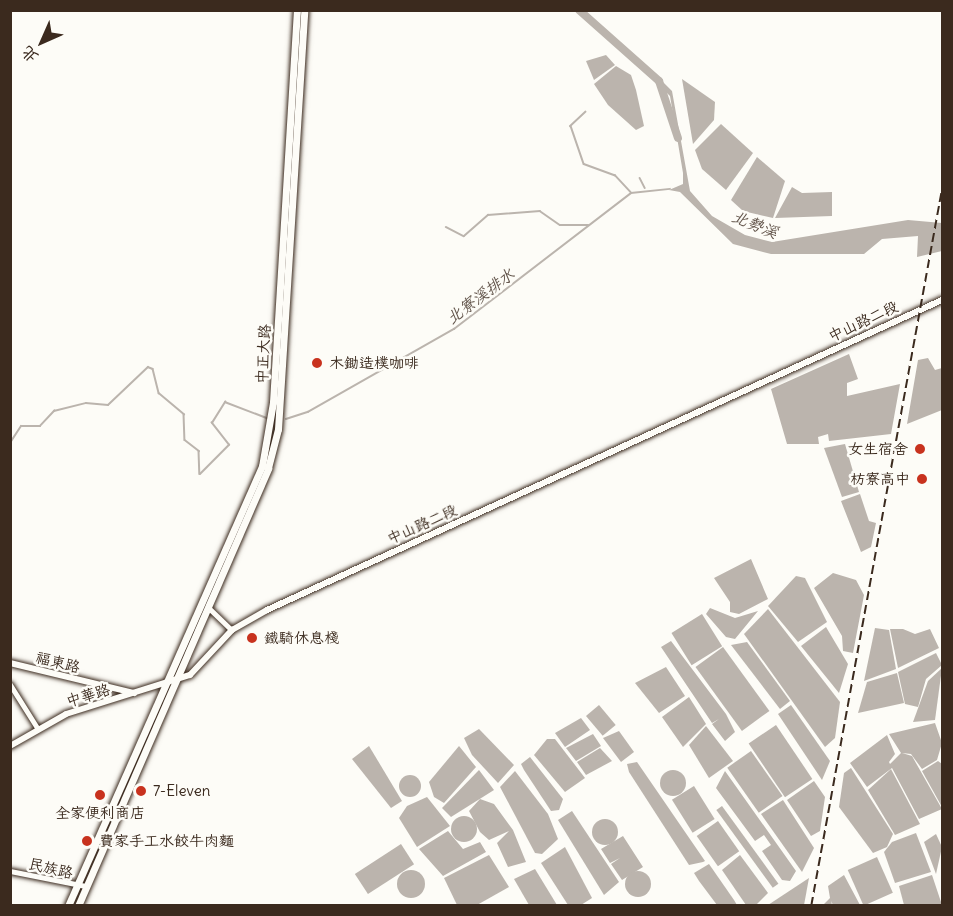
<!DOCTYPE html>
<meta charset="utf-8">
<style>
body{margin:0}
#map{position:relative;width:953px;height:916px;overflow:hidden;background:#fdfcf7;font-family:Delius,"LXGW WenKai TC",sans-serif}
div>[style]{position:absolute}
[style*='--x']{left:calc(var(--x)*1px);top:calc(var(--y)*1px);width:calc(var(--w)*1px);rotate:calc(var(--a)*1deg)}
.water>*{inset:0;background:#bbb4ad;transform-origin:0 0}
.round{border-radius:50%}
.stream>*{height:1.5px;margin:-0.75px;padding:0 0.75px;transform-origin:0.75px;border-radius:0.75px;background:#bbb4ad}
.river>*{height:8px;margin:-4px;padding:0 4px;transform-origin:4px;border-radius:4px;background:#bbb4ad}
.roads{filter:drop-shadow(0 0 2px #3b2a1e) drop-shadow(0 0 2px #3b2a1e)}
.street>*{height:4.5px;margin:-2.25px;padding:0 2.25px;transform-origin:2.25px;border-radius:2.25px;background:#fdfcf7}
.secondary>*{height:6px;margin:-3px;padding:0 3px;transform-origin:3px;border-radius:3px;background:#fdfcf7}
.primary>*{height:7px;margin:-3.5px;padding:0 3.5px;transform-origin:3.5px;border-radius:3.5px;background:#fdfcf7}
.rail>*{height:1.5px;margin-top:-0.75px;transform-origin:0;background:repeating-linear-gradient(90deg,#3b2a1e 0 9px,transparent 0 13.5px)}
.dots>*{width:16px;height:16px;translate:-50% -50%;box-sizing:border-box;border:3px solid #fdfcf7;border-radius:50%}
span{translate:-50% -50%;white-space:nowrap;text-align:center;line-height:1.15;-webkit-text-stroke:5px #fdfcf7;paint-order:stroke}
.street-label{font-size:15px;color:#3b2a1e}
.poi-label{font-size:15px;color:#3b2a1e}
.left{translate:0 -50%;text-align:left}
.right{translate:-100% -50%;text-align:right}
.water-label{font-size:16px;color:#615349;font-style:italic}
.frame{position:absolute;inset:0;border:12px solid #3b2a1e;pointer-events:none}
.north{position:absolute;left:12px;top:12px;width:60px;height:60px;-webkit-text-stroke:4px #fdfcf7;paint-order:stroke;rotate:225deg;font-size:16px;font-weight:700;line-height:24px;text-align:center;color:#3b2a1e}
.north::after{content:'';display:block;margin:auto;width:21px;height:27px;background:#3b2a1e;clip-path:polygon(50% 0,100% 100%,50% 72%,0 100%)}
</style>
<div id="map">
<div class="water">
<div style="clip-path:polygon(606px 55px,615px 65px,594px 80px,586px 61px)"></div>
<div style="clip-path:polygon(616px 66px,631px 75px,636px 90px,644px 126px,636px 130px,608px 105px,594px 84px)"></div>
<div style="clip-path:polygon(682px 79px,715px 102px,714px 120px,693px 144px)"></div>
<div style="clip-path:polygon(661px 80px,672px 91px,690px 191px,712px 216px,745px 235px,772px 242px,908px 220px,942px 223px,942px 251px,917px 257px,918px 236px,882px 239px,864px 254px,771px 254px,733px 244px,680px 192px,669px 190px,683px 184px,683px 173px,670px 96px,657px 83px)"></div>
<div style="clip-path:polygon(721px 124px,753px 153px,726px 190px,702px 169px,695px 150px)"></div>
<div style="clip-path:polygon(757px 157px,785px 181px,773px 218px,743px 211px,731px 200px)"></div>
<div style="clip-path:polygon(792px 187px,802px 193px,832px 192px,832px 216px,775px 218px)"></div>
<div style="clip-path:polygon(849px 354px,858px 379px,847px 383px,847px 396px,900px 384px,891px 434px,829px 441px,828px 434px,818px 437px,819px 444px,787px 444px,771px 389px)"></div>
<div style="clip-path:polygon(928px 358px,935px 370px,942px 368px,942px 410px,907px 424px,918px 360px)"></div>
<div style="clip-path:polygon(845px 444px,859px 492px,842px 497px,824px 448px)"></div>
<div style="clip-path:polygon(860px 494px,869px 521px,876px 523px,871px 547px,861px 552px,841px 501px)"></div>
<div style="clip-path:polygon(751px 559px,768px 599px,739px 614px,730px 612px,730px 602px,714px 578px)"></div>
<div style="clip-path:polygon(833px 573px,856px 580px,864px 595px,853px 653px,843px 651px,842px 636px,814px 588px)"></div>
<div style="clip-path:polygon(796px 576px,805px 578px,827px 622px,798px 642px,768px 606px)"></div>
<div style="clip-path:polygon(710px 608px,735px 618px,758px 611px,735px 639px,726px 637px,706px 614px)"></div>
<div style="clip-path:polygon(768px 609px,840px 702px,835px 738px,825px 747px,744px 634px)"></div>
<div style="left:702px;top:614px;width:38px;height:36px;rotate:58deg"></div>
<div style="clip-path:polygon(826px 627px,848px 664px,839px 693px,801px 646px)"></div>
<div style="clip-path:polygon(875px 628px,889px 630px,896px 669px,864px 681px)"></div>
<div style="clip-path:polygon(903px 629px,915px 634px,930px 629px,939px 648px,898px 668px,890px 629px)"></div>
<div style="clip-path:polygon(671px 641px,726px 714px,735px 732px,725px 741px,712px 724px,719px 719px,712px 723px,661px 647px)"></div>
<div style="clip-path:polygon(747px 642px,790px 701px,780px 709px,731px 645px)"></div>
<div style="left:723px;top:647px;width:79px;height:34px;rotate:54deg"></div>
<div style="clip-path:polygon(936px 653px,942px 665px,926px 679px,918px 707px,905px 704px,898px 672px)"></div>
<div style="clip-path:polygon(666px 667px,685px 696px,659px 713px,635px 683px)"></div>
<div style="clip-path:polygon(942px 668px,935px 720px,913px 722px,928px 681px)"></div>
<div style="clip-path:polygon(897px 673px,904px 703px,858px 713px,867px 682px)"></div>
<div style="clip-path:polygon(689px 697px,706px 724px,683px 747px,662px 717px)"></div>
<div style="left:599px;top:705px;width:26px;height:17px;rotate:50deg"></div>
<div style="clip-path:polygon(791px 705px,830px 761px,822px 780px,778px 714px)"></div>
<div style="clip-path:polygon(581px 718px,590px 730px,565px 747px,555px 733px)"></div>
<div style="clip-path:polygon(935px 723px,942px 743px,937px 760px,922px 769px,911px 754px,902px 753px,912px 756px,942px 809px,919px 819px,892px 768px,867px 787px,850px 763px,887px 735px,895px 754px,889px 762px,890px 764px,901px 753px,889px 734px)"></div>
<div style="left:776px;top:725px;width:65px;height:33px;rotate:56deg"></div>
<div style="clip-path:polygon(706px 726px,733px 761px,709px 778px,689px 745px)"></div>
<div style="clip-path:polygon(479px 729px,514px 765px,498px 783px,472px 755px,464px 738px)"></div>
<div style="clip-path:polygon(619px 731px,634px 752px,621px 762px,603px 738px)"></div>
<div style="clip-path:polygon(593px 734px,601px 746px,576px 761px,566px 748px)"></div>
<div style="clip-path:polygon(547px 739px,555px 739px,585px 778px,565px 792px,534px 755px)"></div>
<div style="clip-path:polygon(369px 746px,402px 801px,391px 808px,352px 759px)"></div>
<div style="clip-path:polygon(459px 746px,476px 767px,444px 803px,434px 797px,429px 782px)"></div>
<div style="clip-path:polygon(600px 748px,612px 761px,586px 775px,577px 762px)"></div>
<div style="left:751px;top:751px;width:55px;height:29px;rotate:55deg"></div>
<div style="clip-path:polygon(530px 757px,563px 799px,559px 810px,551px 811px,524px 770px,521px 764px)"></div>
<div style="clip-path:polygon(938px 761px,942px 764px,942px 807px,922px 771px)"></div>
<div style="clip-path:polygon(637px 762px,705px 861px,703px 862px,689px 865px,629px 772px,627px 764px)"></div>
<div style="clip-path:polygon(851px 768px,893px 834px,887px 847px,873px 853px,839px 807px,844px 773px)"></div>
<div style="clip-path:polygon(891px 769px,920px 824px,895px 835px,868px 790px)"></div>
<div style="clip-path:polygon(479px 770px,494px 790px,451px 817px,442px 808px)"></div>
<div class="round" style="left:660px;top:770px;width:26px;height:26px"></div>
<div style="clip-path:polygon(515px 771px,548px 814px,558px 839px,542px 854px,535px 853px,500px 787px)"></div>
<div style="clip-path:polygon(725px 771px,796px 871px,790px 881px,782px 880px,762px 851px,771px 845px,764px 835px,755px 841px,716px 788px)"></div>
<div class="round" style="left:399px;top:775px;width:22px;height:22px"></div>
<div style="clip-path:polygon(814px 781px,825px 797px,820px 831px,811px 836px,787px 800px)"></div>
<div style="left:694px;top:786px;width:39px;height:26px;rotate:58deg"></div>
<div style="clip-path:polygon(427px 797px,450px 826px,417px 847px,399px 818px,407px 806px)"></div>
<div style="clip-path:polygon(480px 799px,494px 804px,513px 830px,526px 862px,508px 867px,497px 843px,509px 831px,489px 840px,480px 832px,469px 811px)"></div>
<div style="clip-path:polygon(783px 800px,814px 848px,802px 872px,761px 814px)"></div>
<div style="left:722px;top:806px;width:96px;height:7px;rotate:54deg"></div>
<div style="clip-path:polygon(572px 811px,619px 882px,604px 895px,558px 820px)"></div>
<div class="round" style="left:451px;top:816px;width:26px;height:26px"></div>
<div class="round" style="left:592px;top:819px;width:26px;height:26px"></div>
<div style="left:718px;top:821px;width:37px;height:26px;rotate:55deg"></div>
<div style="clip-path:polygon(448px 831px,463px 849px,480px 842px,486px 852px,443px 876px,419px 849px)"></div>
<div style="clip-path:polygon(916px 833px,931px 872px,895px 883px,884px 852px,892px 842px)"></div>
<div style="clip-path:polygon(936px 834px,942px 847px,936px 874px,924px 842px)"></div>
<div style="clip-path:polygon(623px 836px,643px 867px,622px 880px,611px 864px,620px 858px,610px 863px,601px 849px)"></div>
<div style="left:401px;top:844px;width:24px;height:55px;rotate:57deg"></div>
<div style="clip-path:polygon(565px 847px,592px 898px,581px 905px,568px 905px,541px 863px)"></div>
<div style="clip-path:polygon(489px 855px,509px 887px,477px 905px,457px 905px,444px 878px)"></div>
<div style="clip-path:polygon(740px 855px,768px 893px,757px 904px,746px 905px,722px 870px)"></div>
<div style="left:877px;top:857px;width:39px;height:32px;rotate:66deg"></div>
<div style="clip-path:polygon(709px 864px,734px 900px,737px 905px,717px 905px,699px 881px,694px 873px)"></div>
<div style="clip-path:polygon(535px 869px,557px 905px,529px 905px,514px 879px)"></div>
<div class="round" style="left:397px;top:870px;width:28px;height:28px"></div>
<div class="round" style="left:625px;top:871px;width:26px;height:26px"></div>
<div style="clip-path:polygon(844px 875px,860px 905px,833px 905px,831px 901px,832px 905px,823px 905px,830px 898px,828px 886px)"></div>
<div style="clip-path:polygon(932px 875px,942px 905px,904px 905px,899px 886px)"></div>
<div style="clip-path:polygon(809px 878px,804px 905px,768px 905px)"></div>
</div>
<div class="stream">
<div style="--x:586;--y:112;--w:21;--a:137"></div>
<div style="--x:571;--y:126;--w:40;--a:71.1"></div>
<div style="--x:584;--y:164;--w:33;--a:20"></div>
<div style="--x:615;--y:175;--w:23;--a:47"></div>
<div style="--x:640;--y:178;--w:11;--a:63"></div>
<div style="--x:446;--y:227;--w:20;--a:27"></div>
<div style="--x:464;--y:236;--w:32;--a:-41"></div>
<div style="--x:488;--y:215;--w:52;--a:-4.4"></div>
<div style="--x:540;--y:211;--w:24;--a:35"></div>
<div style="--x:560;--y:225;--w:28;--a:0"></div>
<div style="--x:286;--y:419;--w:23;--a:-18"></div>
<div style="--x:308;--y:412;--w:168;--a:-29.6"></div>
<div style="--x:454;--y:329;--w:223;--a:-37.5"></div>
<div style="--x:631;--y:193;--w:39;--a:-6"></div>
<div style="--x:10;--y:443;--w:20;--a:-57"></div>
<div style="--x:21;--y:426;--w:19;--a:0"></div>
<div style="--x:40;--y:426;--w:21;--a:-47"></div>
<div style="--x:54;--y:411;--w:33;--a:-14"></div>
<div style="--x:86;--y:403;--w:22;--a:5"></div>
<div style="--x:108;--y:405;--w:55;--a:-43.5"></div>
<div style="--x:148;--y:367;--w:5;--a:22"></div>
<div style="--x:153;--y:369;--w:25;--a:76"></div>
<div style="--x:159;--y:393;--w:33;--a:40"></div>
<div style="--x:184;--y:414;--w:26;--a:88"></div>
<div style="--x:185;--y:440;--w:18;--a:38"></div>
<div style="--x:199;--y:451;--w:23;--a:88"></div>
<div style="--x:200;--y:474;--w:41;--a:-45"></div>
<div style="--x:229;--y:445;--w:28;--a:-128"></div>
<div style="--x:212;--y:423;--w:25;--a:-58"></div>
<div style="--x:225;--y:402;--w:45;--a:20.9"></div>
</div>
<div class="river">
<div style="--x:579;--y:10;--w:107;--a:41.6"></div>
<div style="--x:659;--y:81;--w:60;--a:71.6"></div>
</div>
<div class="roads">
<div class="street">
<div style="--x:208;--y:607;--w:33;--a:44"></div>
<div style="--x:10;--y:684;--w:51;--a:57.9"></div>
<div style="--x:10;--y:871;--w:77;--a:11.2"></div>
</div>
<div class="secondary">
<div style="--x:10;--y:663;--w:128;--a:13.6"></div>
<div style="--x:10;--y:746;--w:64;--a:-29.7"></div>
<div style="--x:66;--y:714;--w:130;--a:-17.5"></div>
<div style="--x:190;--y:675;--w:62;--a:-47"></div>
<div style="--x:232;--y:630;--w:40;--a:-29.7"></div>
<div style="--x:267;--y:610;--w:743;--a:-24.67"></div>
</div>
<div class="primary">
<div style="--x:68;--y:906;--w:481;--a:-66.2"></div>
<div style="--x:262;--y:466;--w:65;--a:-80.2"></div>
<div style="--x:273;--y:402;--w:393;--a:-86.5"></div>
<div style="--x:78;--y:906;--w:477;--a:-66.5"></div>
<div style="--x:268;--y:468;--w:40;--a:-75.6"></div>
<div style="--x:278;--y:429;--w:420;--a:-86.4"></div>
</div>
</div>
<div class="rail">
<div style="--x:811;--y:906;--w:730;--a:-79.66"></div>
</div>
<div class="dots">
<div style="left:317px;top:363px;background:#c8321e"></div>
<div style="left:920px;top:449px;background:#c8321e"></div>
<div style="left:922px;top:479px;background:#c8321e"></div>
<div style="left:252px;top:638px;background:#c8321e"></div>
<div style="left:141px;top:791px;background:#c8321e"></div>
<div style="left:100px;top:795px;background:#c8321e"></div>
<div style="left:87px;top:841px;background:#c8321e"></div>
</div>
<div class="street-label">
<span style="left:863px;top:321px;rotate:-25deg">中山路二段</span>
<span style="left:263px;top:354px;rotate:-87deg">中正大路</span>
<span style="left:422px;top:524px;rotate:-24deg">中山路二段</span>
<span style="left:58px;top:662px;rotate:14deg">福東路</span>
<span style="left:88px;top:695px;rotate:-17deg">中華路</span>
<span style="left:51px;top:868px;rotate:13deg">民族路</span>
</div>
<div class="poi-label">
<span class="left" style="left:329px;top:363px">木鋤造樸咖啡</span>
<span class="right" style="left:908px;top:449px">女生宿舍</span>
<span class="right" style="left:910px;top:479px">枋寮高中</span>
<span class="left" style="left:264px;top:638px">鐵騎休息棧</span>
<span class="left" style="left:153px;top:791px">7-Eleven</span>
<span style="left:100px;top:813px">全家便利商店</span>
<span class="left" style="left:99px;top:841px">費家手工水餃牛肉麵</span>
</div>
<div class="water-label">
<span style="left:755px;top:224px;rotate:22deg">北勢溪</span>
<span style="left:480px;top:296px;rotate:-37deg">北寮溪排水</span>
</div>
<div class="frame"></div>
<div class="north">北</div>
</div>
